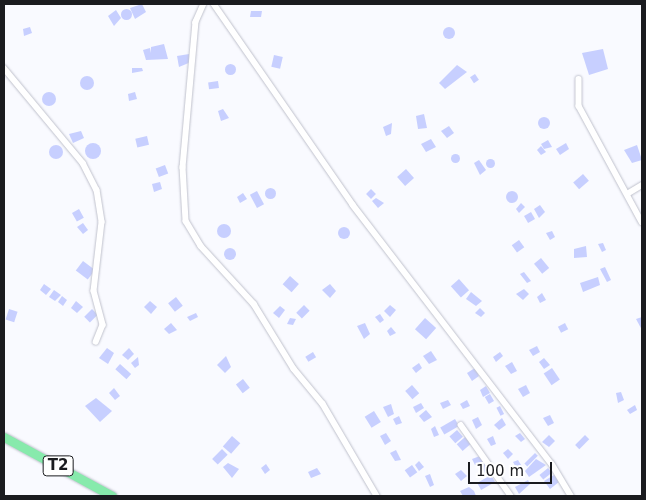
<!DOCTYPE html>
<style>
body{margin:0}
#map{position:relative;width:646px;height:500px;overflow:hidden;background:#f9faff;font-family:"DejaVu Sans",sans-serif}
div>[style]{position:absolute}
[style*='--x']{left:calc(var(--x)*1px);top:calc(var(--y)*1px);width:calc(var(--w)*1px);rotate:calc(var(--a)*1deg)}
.building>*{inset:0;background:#c7cfff;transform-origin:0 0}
.round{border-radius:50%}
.roads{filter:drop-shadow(0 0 1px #c0c2cd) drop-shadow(0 0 1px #c0c2cd)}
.minor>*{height:5.5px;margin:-2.75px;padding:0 2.75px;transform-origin:2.75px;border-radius:2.75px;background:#fff}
.trunk>*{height:9px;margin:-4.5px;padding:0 4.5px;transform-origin:4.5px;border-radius:4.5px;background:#87eaac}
span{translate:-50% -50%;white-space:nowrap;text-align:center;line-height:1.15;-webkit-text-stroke:4.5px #fff;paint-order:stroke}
.shield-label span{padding:1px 4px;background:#fff;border:1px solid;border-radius:4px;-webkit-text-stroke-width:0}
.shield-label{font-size:15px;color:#1a1b1f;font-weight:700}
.frame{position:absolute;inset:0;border:5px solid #1a1b1f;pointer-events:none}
.scale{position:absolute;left:468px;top:462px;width:84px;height:22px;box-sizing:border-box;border:2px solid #1a1b1f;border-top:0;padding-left:6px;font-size:15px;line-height:18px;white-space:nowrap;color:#1a1b1f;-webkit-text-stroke:4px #fff;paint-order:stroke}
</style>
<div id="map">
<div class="building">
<div style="clip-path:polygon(142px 4px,146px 12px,135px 19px,130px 8px)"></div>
<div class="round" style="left:120.5px;top:8.5px;width:11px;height:11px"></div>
<div style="clip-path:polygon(116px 10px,121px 18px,114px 26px,108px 16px)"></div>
<div style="clip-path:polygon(251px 11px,262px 11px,261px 17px,250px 17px)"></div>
<div class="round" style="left:443px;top:27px;width:12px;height:12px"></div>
<div style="clip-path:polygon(30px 27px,32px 33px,24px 36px,23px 29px)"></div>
<div style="clip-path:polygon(164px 44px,168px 59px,146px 60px,143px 50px,150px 48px,151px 53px,151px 47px)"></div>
<div style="clip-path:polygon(603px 49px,608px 69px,589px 75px,582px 53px)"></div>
<div style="clip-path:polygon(189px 54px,191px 62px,179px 67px,177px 56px)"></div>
<div style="left:274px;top:55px;width:9px;height:12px;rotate:13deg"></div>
<div class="round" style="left:224.5px;top:63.5px;width:11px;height:11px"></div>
<div style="clip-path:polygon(457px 65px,467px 72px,445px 89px,439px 83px)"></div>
<div style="clip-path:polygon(132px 68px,142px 68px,143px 71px,132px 73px)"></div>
<div style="left:475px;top:74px;width:7px;height:6px;rotate:56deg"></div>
<div class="round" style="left:80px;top:76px;width:14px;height:14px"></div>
<div style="left:218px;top:81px;width:7px;height:10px;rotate:82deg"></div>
<div style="clip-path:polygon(135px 92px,137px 99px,129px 101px,128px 94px)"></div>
<div class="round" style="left:42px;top:92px;width:14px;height:14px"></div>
<div style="clip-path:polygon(223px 109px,229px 118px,221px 121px,218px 111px)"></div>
<div style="clip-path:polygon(424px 114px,427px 128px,418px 129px,416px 116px)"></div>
<div class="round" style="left:538px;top:117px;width:12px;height:12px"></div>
<div style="clip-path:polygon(392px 123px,391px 134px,386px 136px,383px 127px)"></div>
<div style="clip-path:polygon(449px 126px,454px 133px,447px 138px,441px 131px)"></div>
<div style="clip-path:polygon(81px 131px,84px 138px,73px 143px,69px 134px)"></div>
<div style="left:147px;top:136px;width:9px;height:12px;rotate:77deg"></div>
<div style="clip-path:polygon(431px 139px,436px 147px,426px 152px,421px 144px)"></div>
<div style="clip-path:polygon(548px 140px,552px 147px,544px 149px,541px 144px)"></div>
<div style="clip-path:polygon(566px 143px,569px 149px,560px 155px,556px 149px)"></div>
<div class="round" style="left:85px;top:143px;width:16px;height:16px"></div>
<div style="clip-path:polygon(637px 145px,642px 160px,632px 163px,624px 150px)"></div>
<div class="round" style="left:49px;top:145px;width:14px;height:14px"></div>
<div style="clip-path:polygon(541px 146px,546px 152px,541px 155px,537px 150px)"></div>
<div class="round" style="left:450.5px;top:153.5px;width:9px;height:9px"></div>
<div class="round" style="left:485.5px;top:158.5px;width:9px;height:9px"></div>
<div style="clip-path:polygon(479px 160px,486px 170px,480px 175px,474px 163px)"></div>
<div style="left:165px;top:165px;width:9px;height:10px;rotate:69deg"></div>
<div style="left:406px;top:169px;width:12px;height:12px;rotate:48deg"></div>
<div style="left:583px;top:174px;width:9px;height:13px;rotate:49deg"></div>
<div style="clip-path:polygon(160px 182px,162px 189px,154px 192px,152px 184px)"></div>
<div class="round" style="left:264.5px;top:187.5px;width:11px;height:11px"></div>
<div style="left:371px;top:189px;width:7px;height:7px;rotate:45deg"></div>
<div class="round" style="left:506px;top:191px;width:12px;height:12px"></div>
<div style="left:257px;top:191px;width:15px;height:8px;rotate:62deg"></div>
<div style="clip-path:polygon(243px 193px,247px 199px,240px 203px,237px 197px)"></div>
<div style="clip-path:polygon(376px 198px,384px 203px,378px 208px,372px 201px)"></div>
<div style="clip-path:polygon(521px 203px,525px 207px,519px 213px,516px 209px)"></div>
<div style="clip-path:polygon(540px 205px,545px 212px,539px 218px,534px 209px)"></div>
<div style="left:79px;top:209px;width:10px;height:8px;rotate:61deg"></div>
<div style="left:531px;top:212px;width:8px;height:8px;rotate:60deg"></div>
<div style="clip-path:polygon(83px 223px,88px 230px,83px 234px,77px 227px)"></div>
<div class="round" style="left:217px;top:224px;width:14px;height:14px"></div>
<div class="round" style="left:338px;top:227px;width:12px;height:12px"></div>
<div style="clip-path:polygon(552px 231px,555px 237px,550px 240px,546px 233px)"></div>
<div style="left:519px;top:240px;width:9px;height:9px;rotate:54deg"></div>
<div style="clip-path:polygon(603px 243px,606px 250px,602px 252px,598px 244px)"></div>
<div style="clip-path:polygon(586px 246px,587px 257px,574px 258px,574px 249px)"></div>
<div class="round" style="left:224px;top:248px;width:12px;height:12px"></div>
<div style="left:541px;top:258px;width:13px;height:9px;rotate:51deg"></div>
<div style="left:83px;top:261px;width:15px;height:12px;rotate:37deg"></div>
<div style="clip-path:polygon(605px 267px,611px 280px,607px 282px,600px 269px)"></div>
<div style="clip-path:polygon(524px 272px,531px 281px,527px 283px,520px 274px)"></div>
<div style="left:290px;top:276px;width:12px;height:11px;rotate:42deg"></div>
<div style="clip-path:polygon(598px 277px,600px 285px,583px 292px,580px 283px)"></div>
<div style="left:459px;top:279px;width:15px;height:11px;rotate:48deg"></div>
<div style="clip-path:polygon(44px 284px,51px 289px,46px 295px,40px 290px)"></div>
<div style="clip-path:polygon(330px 284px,336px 291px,330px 298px,322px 290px)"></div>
<div style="clip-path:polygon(524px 289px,529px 294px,523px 300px,516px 294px)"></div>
<div style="clip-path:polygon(54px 290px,61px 295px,55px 301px,49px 297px)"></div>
<div style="clip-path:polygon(471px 292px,482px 301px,476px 306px,466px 299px)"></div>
<div style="clip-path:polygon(542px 293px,546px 300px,540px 303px,537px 297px)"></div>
<div style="clip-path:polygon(62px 296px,67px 300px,63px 306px,58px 302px)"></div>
<div style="left:176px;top:297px;width:11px;height:10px;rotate:52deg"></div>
<div style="clip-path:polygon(76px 301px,83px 307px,77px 313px,71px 308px)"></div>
<div style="clip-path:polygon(150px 301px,157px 307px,151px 314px,144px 307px)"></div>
<div style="left:304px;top:305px;width:8px;height:11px;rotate:45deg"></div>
<div style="clip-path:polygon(390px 305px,396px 310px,390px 317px,384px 311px)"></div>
<div style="clip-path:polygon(280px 306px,285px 310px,279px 318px,273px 313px)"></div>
<div style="clip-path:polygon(480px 308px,485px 313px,481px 317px,475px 313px)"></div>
<div style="left:9px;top:309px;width:9px;height:11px;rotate:18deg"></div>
<div style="left:92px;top:309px;width:8px;height:11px;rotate:45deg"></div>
<div style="clip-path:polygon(196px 313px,198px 317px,190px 321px,187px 317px)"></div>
<div style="clip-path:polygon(380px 314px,384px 320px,380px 323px,375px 317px)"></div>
<div style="clip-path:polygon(642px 317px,642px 330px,636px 319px)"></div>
<div style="clip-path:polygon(290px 318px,296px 319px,293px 325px,287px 324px)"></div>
<div style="left:425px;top:318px;width:15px;height:15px;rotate:42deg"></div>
<div style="clip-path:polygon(171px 323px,177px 330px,169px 334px,164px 329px)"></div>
<div style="clip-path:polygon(365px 323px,370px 334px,364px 339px,357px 326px)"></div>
<div style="left:565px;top:323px;width:7px;height:8px;rotate:63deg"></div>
<div style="clip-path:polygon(391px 327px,396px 333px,390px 336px,387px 331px)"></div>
<div style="clip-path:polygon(537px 346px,540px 352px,533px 356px,529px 350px)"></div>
<div style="clip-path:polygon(107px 348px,114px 353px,108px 364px,99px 358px)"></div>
<div style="clip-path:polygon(129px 348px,134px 354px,128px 360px,122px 355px)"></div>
<div style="clip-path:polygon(431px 351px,437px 360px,429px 364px,423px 356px)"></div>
<div style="left:313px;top:352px;width:6px;height:9px;rotate:59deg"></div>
<div style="clip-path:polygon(500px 352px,503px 356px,496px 362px,493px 357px)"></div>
<div style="clip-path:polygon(226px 356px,231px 367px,225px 373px,217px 365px)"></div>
<div style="clip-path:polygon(138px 357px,139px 365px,135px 368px,131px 363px)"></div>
<div style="clip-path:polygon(544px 358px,550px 365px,544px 369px,539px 362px)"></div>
<div style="clip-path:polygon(512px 362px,517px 371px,511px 374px,505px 366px)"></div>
<div style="clip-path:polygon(419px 363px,422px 368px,416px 373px,412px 368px)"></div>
<div style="left:120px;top:364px;width:15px;height:7px;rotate:42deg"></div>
<div style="clip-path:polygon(475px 368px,479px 376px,472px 381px,467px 373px)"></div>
<div style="left:552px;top:368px;width:14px;height:10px;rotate:56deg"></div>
<div style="left:243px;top:379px;width:11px;height:9px;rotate:52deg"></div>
<div style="left:412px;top:385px;width:11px;height:9px;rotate:49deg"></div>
<div style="clip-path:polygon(526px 385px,530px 393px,523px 397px,518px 389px)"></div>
<div style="clip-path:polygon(486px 386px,490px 393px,483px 397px,480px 390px)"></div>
<div style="clip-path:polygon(114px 388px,120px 396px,115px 400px,109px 393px)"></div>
<div style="clip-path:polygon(621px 392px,624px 400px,618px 403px,616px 393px)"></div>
<div style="left:490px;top:394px;width:8px;height:6px;rotate:60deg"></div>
<div style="clip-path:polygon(96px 398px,112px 411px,100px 422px,85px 406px)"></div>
<div style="clip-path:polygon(448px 400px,451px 405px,443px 409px,440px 403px)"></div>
<div style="clip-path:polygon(467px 400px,470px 406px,463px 409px,460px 404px)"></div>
<div style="clip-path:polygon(421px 403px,424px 408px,416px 413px,413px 407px)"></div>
<div style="clip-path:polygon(391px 404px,394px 414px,388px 417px,383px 407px)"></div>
<div style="clip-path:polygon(635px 405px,637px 410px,630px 414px,627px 410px)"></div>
<div style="left:500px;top:406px;width:9px;height:4px;rotate:63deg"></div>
<div style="clip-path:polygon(426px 410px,432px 417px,424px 422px,419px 416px)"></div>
<div style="left:374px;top:411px;width:13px;height:11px;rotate:58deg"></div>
<div style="clip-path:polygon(550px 415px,554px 423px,548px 426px,543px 418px)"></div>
<div style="clip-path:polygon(399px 416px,402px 423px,396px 425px,393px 419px)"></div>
<div style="clip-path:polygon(478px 417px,482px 425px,476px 429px,472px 420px)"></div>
<div style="clip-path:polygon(502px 418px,506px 425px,499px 430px,494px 425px)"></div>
<div style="left:455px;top:419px;width:8px;height:17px;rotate:60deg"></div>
<div style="clip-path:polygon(435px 426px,439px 435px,434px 437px,431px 429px)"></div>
<div style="left:457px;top:430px;width:9px;height:10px;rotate:49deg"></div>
<div style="clip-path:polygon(386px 433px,391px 441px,385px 445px,380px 436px)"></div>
<div style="clip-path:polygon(520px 433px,525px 439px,521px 442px,515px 436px)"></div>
<div style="clip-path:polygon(549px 435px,555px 441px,549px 447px,542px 442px)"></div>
<div style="left:585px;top:435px;width:6px;height:14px;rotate:45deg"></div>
<div style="left:232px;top:436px;width:11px;height:14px;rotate:41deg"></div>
<div style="clip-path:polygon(493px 436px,496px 444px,491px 446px,487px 439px)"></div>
<div style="left:465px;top:437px;width:9px;height:11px;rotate:49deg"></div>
<div style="left:222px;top:449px;width:8px;height:14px;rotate:45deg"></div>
<div style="clip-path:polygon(508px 449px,513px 454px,508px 459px,503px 453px)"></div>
<div style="clip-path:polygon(396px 450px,401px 460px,395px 461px,390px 453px)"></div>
<div style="left:535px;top:453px;width:4px;height:15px;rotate:45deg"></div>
<div style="clip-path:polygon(480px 456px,483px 462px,475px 465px,472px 459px)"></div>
<div style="clip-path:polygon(536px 459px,546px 465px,529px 477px,525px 471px)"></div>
<div style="clip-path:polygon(518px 460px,523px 468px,518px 471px,513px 462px)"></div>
<div style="clip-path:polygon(419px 461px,424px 467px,419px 471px,415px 465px)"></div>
<div style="clip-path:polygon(228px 463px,239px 469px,232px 478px,223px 467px)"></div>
<div style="clip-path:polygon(484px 463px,489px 472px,486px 474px,480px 465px)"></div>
<div style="clip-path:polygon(266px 464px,270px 470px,265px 474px,261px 468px)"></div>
<div style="left:412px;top:465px;width:9px;height:9px;rotate:54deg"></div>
<div style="clip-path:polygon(317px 468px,321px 474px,311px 478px,308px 472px)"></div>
<div style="left:548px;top:468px;width:6px;height:11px;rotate:51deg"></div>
<div style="clip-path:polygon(461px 470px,467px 476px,461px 481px,455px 474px)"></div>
<div style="clip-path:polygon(430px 474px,434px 485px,430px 487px,425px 476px)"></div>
<div style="left:491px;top:475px;width:8px;height:16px;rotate:60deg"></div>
<div style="clip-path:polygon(554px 475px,559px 482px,550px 489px,544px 481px)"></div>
<div style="clip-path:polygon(528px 480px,530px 484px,519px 494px,515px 487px)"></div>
<div style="clip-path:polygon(469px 487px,474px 491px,476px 496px,463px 496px,460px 491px)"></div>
</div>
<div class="roads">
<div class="minor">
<div style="--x:204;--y:4;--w:20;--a:114"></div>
<div style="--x:196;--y:22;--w:146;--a:95.1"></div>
<div style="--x:183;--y:167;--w:54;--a:86.8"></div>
<div style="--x:186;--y:221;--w:29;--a:59"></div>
<div style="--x:201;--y:246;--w:79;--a:47.6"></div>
<div style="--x:254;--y:304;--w:76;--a:58.4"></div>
<div style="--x:294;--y:369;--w:45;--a:50.4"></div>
<div style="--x:323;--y:404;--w:107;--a:59.6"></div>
<div style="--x:214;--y:4;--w:244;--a:55.3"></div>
<div style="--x:353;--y:205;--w:327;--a:52.5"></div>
<div style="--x:552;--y:464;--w:37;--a:59"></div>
<div style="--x:4;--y:68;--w:124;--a:50.3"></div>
<div style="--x:83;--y:163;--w:30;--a:63"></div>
<div style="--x:97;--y:190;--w:32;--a:81"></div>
<div style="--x:102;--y:222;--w:69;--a:96.6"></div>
<div style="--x:94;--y:291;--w:35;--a:75"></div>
<div style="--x:103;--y:325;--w:18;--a:112"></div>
<div style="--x:579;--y:79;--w:27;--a:90"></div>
<div style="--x:579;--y:106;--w:132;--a:61.5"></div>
<div style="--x:627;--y:194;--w:17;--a:-31"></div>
<div style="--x:461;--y:425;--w:87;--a:54.8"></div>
</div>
<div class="trunk">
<div style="--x:4;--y:437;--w:123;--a:28.6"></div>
</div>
</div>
<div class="shield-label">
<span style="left:58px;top:466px">T2</span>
</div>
<div class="frame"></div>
<div class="scale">100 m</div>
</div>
